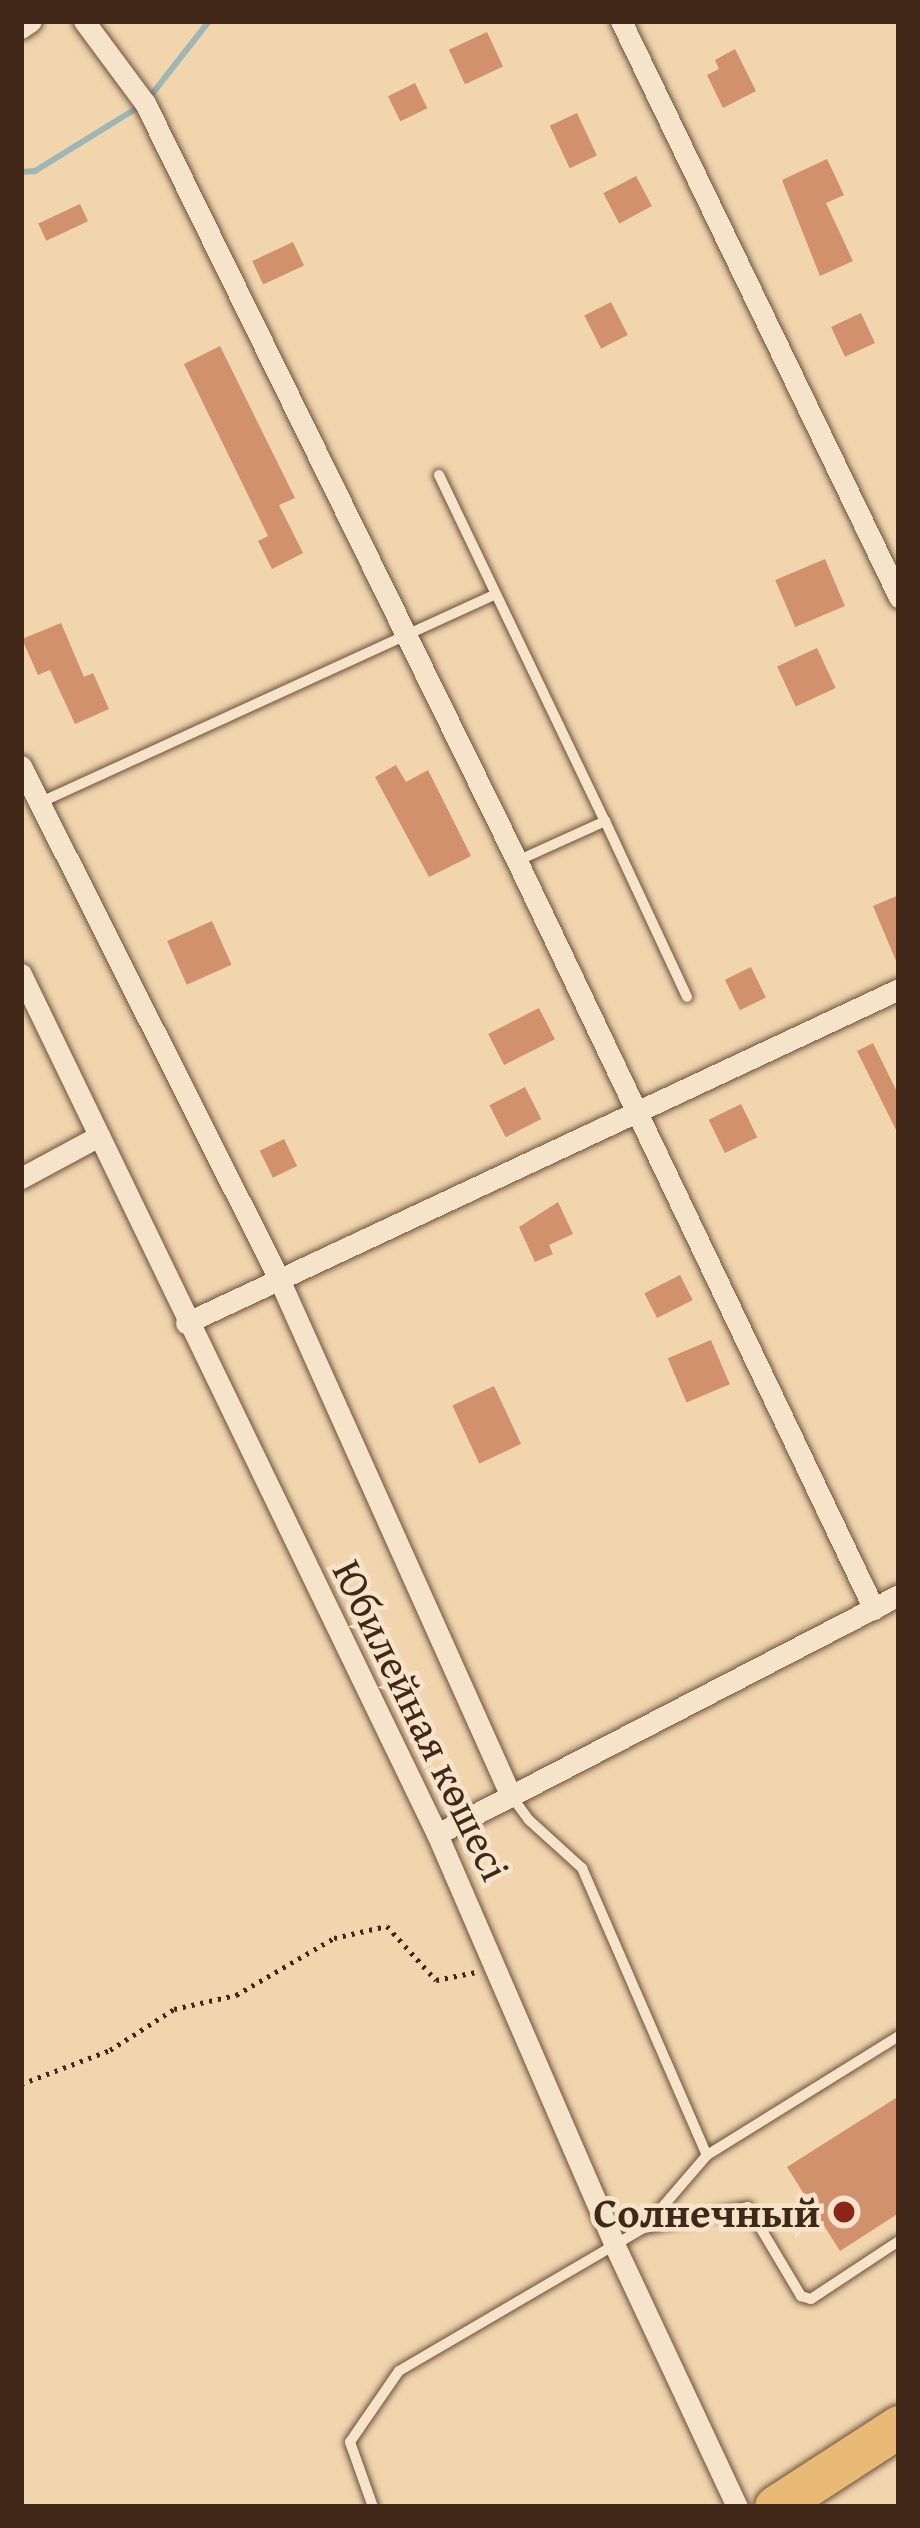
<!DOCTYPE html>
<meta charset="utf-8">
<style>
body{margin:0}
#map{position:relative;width:920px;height:2528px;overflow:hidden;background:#f1d5ad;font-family:"Gentium Book Plus",serif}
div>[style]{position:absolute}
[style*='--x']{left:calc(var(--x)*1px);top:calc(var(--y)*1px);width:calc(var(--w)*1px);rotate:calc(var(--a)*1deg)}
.stream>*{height:6px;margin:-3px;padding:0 3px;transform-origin:3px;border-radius:3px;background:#9eb6b4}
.building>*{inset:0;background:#d0916c;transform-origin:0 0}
.path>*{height:4.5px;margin-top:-2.25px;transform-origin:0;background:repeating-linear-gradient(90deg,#402717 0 3px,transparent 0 9px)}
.roads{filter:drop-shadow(0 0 3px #6c523c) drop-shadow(0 0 3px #6c523c)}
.lane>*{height:10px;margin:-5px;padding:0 5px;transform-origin:5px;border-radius:5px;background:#f6e4ca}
.street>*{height:21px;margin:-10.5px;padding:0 10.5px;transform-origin:10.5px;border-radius:10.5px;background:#f6e4ca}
.highway>*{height:42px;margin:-21px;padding:0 21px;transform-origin:21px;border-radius:21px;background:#e8ba76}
.dots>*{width:33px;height:33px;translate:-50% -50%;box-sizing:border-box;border:6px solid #f6e4ca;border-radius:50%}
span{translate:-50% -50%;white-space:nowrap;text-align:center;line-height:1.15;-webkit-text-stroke:9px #f6e4ca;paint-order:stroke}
.street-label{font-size:42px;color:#402717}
.poi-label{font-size:42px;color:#402717;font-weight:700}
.right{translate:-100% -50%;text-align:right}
.frame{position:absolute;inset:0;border:24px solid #402717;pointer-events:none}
</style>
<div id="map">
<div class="stream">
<div style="--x:21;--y:172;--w:14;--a:-4"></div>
<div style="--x:35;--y:171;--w:129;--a:-31.7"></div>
<div style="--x:145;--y:103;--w:104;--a:-52"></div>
</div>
<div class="building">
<div style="left:487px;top:32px;width:38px;height:42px;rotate:65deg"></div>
<div style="clip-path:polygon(735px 49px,756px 91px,723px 108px,707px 75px,719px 69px,715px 60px)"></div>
<div style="left:415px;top:83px;width:28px;height:30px;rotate:64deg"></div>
<div style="left:577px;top:113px;width:47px;height:30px;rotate:65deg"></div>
<div style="clip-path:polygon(827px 159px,844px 195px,826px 203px,853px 261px,820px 276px,782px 180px)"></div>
<div style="left:636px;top:176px;width:34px;height:37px;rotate:62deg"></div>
<div style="left:80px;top:204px;width:19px;height:46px;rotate:65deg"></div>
<div style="left:293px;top:242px;width:26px;height:45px;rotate:65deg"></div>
<div style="left:611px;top:302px;width:37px;height:30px;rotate:63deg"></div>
<div style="left:861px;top:313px;width:33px;height:33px;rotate:65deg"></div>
<div style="clip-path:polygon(220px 346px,295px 498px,279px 505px,303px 553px,272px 569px,258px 541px,268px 536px,184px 364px)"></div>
<div style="left:825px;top:559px;width:51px;height:54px;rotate:67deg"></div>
<div style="clip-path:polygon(61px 623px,84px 677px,93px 673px,109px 709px,75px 724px,50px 670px,38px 675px,22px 639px)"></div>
<div style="left:817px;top:648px;width:44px;height:44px;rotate:65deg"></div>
<div style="clip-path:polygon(396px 765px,406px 782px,428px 770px,471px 856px,429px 877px,375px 777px)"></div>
<div style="clip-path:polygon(899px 895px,899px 968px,873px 906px)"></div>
<div style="left:212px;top:921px;width:48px;height:49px;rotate:66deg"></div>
<div style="left:751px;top:967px;width:34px;height:29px;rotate:64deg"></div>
<div style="left:539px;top:1008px;width:35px;height:57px;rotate:63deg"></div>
<div style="clip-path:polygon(873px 1043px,899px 1096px,899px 1136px,857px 1051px)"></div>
<div style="left:525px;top:1087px;width:36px;height:40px;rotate:63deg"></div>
<div style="left:741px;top:1104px;width:37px;height:36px;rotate:64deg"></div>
<div style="left:284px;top:1139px;width:30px;height:27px;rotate:64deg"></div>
<div style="clip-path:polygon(558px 1202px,573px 1234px,549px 1245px,553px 1254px,535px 1262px,519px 1227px)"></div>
<div style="left:680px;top:1275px;width:28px;height:40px;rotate:63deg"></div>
<div style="left:711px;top:1340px;width:48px;height:47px;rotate:67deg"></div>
<div style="left:494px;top:1386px;width:64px;height:46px;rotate:65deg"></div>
<div style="clip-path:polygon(899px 2096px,899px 2213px,840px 2251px,787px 2167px)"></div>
</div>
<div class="path">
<div style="--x:21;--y:2084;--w:95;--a:-20.9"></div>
<div style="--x:110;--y:2050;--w:76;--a:-32.6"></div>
<div style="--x:174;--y:2009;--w:64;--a:-12.7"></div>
<div style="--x:236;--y:1995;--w:113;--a:-30.2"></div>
<div style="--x:334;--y:1938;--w:54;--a:-12.8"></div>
<div style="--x:387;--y:1926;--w:73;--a:47.8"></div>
<div style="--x:436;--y:1980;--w:41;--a:-11.3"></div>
</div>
<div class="roads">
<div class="lane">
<div style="--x:439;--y:475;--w:384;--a:64.4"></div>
<div style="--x:39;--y:803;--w:500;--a:-24.57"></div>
<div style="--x:517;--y:861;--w:97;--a:-24.4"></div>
<div style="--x:605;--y:821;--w:194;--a:65"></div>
<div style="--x:510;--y:1794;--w:32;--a:54"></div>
<div style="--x:529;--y:1820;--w:72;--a:42.2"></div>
<div style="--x:582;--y:1868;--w:313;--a:66.5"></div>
<div style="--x:646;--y:2226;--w:94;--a:-49.3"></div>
<div style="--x:707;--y:2155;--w:226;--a:-31.8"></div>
<div style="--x:373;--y:2507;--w:69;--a:-109.5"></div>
<div style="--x:350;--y:2442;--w:86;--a:-55.4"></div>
<div style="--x:399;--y:2371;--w:284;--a:-30.3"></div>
<div style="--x:644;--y:2228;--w:106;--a:-11.4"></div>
<div style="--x:748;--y:2207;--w:104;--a:59.2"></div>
<div style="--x:801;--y:2296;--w:10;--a:17"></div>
<div style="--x:811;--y:2299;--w:105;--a:-33.4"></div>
</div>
<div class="street">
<div style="--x:84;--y:21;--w:102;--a:53.4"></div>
<div style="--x:145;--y:103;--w:844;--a:63.86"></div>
<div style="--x:517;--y:861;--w:829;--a:64.49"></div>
<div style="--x:621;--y:21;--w:640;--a:64.24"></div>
<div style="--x:21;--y:28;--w:12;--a:-35"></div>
<div style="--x:21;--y:766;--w:574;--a:63.3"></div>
<div style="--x:279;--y:1279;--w:564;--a:65.84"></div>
<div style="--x:21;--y:974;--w:955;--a:64.19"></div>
<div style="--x:437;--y:1834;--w:447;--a:66.6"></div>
<div style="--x:614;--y:2244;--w:290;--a:64.9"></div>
<div style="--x:21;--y:1178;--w:89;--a:-28.3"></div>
<div style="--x:186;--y:1323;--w:787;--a:-25.1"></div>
<div style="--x:437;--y:1834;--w:520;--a:-27.35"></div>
</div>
<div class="highway">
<div style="--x:776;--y:2507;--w:147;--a:-33"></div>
</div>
</div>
<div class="dots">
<div style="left:844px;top:2212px;background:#8f2418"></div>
</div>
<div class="street-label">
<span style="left:422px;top:1720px;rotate:64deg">Юбилейная көшесі</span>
</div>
<div class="poi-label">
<span class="right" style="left:820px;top:2212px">Солнечный</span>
</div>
<div class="frame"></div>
</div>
